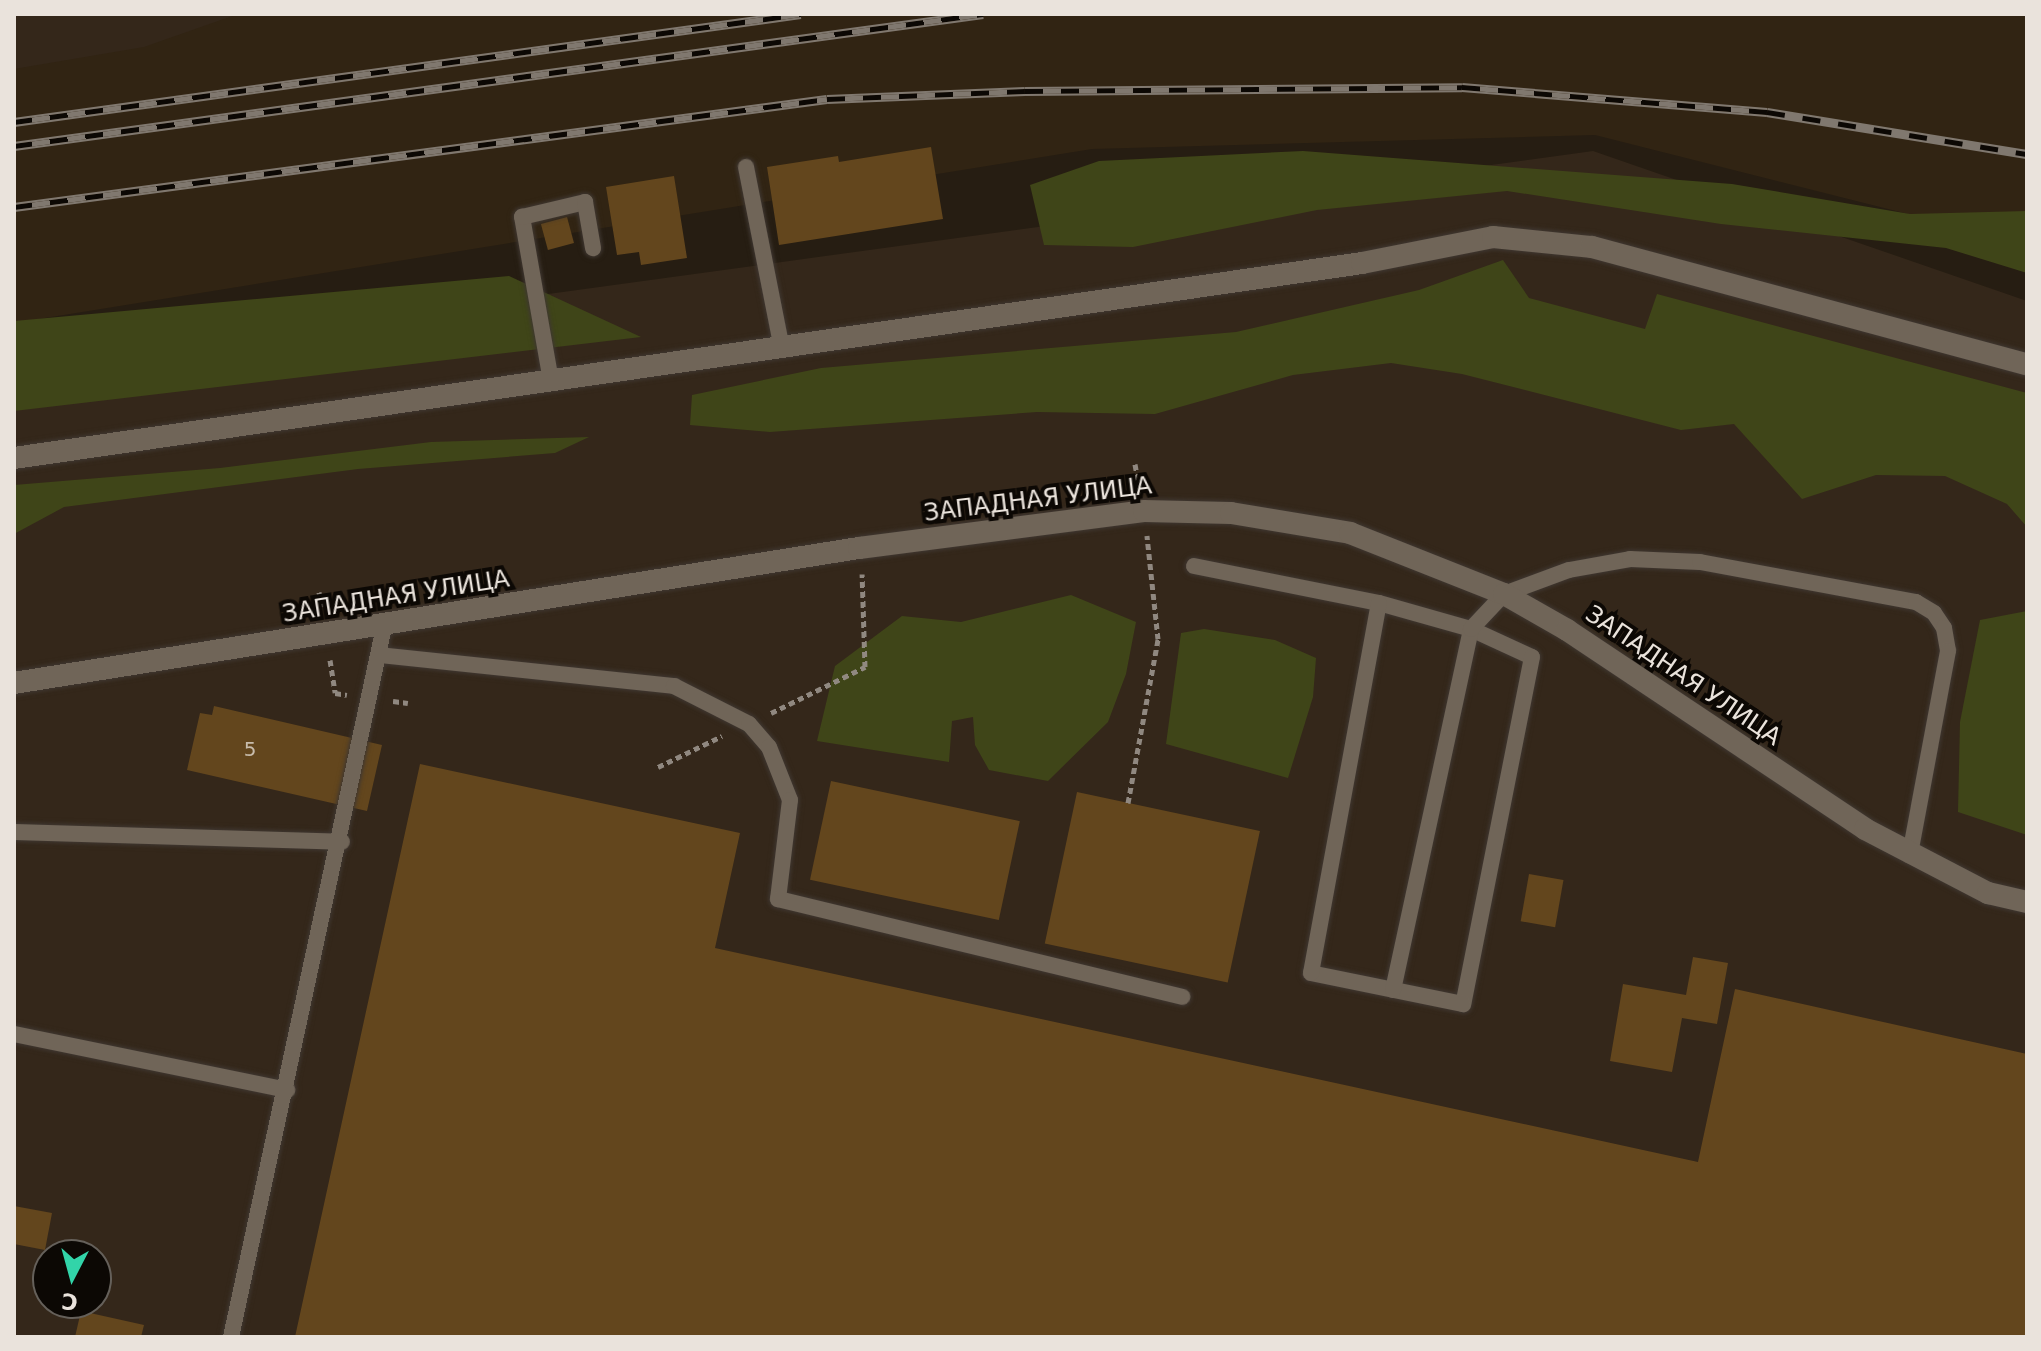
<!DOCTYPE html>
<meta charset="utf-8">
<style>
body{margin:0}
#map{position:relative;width:2041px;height:1351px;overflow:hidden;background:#261d12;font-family:"DejaVu Sans",sans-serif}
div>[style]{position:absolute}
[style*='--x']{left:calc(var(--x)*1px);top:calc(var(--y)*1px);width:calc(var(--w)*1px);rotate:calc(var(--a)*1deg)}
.built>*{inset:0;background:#312413}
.industrial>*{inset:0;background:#34271a}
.green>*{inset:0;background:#3f4518}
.building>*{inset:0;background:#63461d;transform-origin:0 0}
.path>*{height:5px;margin-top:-2.5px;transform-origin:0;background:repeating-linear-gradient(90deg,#908880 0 6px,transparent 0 10px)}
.roads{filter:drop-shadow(0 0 2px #3f3731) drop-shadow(0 0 2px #3f3731)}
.service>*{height:16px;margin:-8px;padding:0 8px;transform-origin:8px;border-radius:8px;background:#706558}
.minor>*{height:22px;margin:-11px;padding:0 11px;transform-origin:11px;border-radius:11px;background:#706558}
.rail>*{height:9px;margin-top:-4.5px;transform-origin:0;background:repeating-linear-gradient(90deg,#0c0804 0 18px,#80786f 0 36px);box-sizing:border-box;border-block:2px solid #80786f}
span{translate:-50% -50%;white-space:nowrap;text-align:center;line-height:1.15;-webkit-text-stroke:8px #0c0804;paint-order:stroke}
.number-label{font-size:20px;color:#c8bcac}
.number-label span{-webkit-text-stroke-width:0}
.street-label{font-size:24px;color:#eae3dc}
.frame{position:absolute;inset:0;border:16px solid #eae3dc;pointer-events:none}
.north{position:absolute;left:32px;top:1239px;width:80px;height:80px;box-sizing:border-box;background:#0c0804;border:2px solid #65605a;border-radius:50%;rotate:186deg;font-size:22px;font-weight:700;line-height:32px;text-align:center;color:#eae3dc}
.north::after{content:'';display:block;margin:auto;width:28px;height:36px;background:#32d4a9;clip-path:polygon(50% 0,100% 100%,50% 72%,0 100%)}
</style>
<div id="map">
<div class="built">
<div style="clip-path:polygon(14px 14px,2027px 14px,2027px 244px,1595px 135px,1092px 149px,14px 323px)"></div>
</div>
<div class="industrial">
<div style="clip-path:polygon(14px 14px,238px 14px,144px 47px,14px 69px)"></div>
<div style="clip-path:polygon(evenodd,1593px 151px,2027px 301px,2027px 1337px,14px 1337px,14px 367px,1593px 151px,48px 1255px,96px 1255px,96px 1303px,48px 1303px,48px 1255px)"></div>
</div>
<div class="green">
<div style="clip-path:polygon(1303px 151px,1732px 184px,1910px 214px,2027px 211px,2027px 273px,1946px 248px,1721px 224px,1507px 191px,1317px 210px,1133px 247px,1044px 245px,1030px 185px,1099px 161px)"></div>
<div style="clip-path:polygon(1503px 260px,1529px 298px,1645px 329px,1657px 294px,2027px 393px,2027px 527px,2007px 504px,1945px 476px,1876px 475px,1802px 499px,1734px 424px,1681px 430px,1462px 374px,1391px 363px,1293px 375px,1155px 414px,1037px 412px,770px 432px,690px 425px,692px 395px,821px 368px,1236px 332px,1419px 290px)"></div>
<div style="clip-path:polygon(509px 276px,641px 337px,14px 411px,14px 321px)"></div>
<div style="clip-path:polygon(589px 437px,555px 453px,358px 469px,64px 507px,14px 534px,14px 485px,220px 468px,431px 442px)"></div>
<div style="clip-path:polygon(1071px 595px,1136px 622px,1126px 674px,1108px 722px,1048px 781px,989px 770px,975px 745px,973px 717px,952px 721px,949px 762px,817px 741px,835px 666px,902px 616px,961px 622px)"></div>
<div style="clip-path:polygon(2027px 611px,2027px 835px,1958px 812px,1960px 722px,1980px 620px)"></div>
<div style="clip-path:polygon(1204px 629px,1275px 640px,1316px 658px,1313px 697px,1288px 778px,1166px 744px,1181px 633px)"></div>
</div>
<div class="building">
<div style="clip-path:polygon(931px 147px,943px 219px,779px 245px,767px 167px,838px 156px,839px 162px)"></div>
<div style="clip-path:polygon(674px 176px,687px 258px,641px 265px,639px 252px,617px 255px,606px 187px)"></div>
<div style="left:567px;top:217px;width:27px;height:27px;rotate:75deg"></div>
<div style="clip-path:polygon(214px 706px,382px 745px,367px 811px,187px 770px,200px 713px,212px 715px)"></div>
<div style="clip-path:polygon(420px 764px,740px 833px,715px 948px,1698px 1162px,1735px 989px,2027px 1054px,2027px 1337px,295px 1337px)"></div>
<div style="left:831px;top:781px;width:193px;height:101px;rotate:12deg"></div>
<div style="left:1077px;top:792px;width:187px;height:155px;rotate:12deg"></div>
<div style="left:1529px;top:874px;width:35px;height:48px;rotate:10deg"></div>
<div style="clip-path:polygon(1693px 957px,1728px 963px,1717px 1024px,1682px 1018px,1672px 1072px,1610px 1061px,1623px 984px,1686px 995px)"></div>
<div style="clip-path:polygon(14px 1206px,52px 1213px,45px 1250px,14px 1244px)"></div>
<div style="clip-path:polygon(81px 1311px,144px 1325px,141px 1337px,75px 1337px)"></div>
</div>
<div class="path">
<div style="--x:1135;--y:464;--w:23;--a:80"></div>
<div style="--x:319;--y:592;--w:15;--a:79"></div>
<div style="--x:330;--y:660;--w:33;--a:81"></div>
<div style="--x:335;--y:693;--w:12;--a:9"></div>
<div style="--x:393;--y:701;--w:15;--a:8"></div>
<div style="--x:771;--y:713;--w:105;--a:-26.1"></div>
<div style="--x:865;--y:667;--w:93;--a:-91.8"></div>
<div style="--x:658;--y:767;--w:71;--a:-25.8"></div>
<div style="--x:1128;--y:803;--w:167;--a:-79.6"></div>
<div style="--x:1158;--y:639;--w:104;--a:-96.1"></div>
</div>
<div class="roads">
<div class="service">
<div style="--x:746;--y:167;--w:185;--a:78.8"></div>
<div style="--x:551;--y:381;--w:167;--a:-100"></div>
<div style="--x:522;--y:217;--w:65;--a:-13.4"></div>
<div style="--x:585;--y:202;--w:47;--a:80.1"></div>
<div style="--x:1194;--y:566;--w:189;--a:11.3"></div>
<div style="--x:1379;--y:603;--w:96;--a:15.8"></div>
<div style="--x:1471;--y:629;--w:67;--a:24.7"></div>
<div style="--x:1532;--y:657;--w:354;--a:101.2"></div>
<div style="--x:1463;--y:1004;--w:155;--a:-168.5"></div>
<div style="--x:1311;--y:973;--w:376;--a:-79.6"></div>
<div style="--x:379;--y:655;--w:297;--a:6"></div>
<div style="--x:674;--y:686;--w:84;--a:26.9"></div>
<div style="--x:749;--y:724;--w:30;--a:49"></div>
<div style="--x:769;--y:747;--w:57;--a:68.4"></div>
<div style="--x:790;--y:800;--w:100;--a:96.9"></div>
<div style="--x:778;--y:899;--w:416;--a:13.6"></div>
<div style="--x:14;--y:832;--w:328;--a:1.7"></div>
<div style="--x:1393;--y:990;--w:369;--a:-77.8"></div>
<div style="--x:1471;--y:629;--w:48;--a:-46.7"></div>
<div style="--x:1504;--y:594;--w:69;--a:-20.3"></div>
<div style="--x:1569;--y:570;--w:62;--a:-10.2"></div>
<div style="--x:1630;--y:559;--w:70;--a:2.5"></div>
<div style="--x:1700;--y:562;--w:220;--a:10.5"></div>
<div style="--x:1916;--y:602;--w:21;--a:31"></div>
<div style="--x:1934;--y:613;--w:18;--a:56"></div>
<div style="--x:1944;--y:628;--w:23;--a:80"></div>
<div style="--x:1948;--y:651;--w:208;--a:100.6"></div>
<div style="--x:14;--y:1034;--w:279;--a:11.6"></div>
<div style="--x:231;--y:1337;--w:726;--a:-77.84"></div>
</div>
<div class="minor">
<div style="--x:14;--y:458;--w:1362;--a:-8.23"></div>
<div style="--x:1362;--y:263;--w:134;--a:-11.2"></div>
<div style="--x:1493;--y:237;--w:100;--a:5.8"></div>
<div style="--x:1592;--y:247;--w:450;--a:15.1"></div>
<div style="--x:14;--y:683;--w:856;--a:-9.08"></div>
<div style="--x:859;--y:548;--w:287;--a:-7.4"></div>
<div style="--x:1144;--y:511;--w:87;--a:1.3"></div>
<div style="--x:1231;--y:513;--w:121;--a:9.5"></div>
<div style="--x:1350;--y:533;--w:166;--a:21.6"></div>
<div style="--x:1504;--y:594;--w:73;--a:29.7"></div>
<div style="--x:1567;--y:630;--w:358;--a:33.7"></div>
<div style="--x:1865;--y:829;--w:139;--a:27.5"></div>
<div style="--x:1988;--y:893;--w:40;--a:13"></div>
</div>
</div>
<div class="rail">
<div style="--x:14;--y:122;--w:794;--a:-7.81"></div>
<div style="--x:14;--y:146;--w:978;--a:-7.76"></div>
<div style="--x:14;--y:207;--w:820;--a:-7.57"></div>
<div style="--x:827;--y:99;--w:198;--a:-2.3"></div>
<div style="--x:1025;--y:91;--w:437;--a:-0.5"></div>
<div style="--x:1462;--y:87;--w:306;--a:4.7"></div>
<div style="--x:1767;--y:112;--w:263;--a:9.2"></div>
</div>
<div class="number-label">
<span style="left:250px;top:749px">5</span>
</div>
<div class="street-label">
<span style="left:1038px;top:500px;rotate:-7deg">ЗАПАДНАЯ УЛИЦА</span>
<span style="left:396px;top:597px;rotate:-9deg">ЗАПАДНАЯ УЛИЦА</span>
<span style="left:1683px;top:676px;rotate:34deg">ЗАПАДНАЯ УЛИЦА</span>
</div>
<div class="frame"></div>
<div class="north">С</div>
</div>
